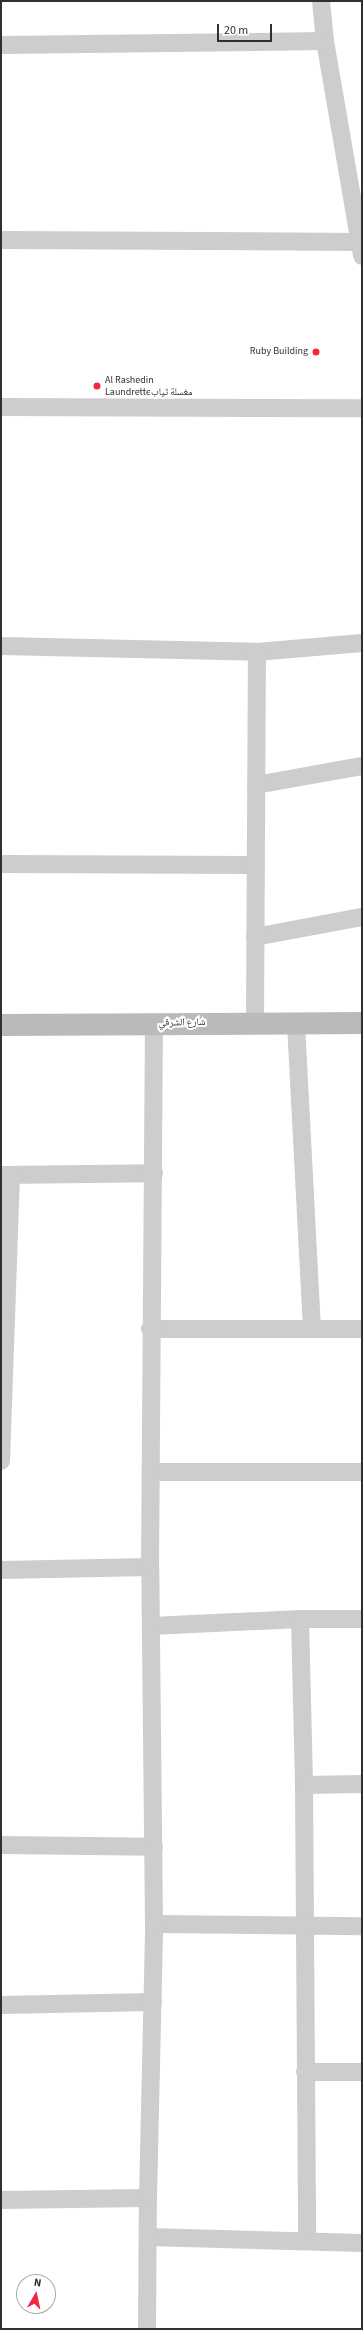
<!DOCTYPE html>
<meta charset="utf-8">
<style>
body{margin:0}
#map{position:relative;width:363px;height:2330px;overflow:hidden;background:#fff;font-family:"Source Sans 3","Noto Naskh Arabic",sans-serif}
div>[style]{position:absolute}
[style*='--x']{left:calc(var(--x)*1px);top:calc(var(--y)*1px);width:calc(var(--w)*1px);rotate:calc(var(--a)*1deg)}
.street>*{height:18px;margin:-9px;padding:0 9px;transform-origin:9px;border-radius:9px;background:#cdcdcd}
.secondary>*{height:22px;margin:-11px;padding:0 11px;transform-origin:11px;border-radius:11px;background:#bababa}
.dots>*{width:11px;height:11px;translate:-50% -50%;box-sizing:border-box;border:2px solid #fff;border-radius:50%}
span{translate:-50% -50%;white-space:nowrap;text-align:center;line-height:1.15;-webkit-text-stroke:4px #fff;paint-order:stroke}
.poi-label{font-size:10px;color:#303030}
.right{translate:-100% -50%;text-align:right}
.left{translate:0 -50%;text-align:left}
.street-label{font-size:10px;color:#303030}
.frame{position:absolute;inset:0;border:2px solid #303030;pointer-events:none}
.north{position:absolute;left:16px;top:2274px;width:40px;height:40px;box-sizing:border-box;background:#fff;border:1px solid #acacac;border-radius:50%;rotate:9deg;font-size:11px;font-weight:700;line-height:16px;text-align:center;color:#303030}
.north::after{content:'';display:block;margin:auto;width:14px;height:18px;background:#f2283e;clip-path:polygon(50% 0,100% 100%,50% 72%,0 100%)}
.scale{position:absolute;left:217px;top:24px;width:55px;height:18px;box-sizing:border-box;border:2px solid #303030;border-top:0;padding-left:5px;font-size:12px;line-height:14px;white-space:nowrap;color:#303030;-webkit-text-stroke:3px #fff;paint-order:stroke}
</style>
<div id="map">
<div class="street">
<div style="--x:321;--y:1;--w:40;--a:84.3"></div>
<div style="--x:325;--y:41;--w:218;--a:80.2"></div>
<div style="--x:1;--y:45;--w:324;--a:-0.7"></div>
<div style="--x:1;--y:240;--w:359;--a:0.3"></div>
<div style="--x:1;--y:407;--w:361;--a:0.2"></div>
<div style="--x:1;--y:646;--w:256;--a:1.3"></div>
<div style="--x:257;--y:652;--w:105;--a:-4.9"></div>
<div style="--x:256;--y:785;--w:108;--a:-10.2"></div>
<div style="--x:1;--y:864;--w:255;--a:0.2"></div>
<div style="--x:255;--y:937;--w:109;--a:-10.6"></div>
<div style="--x:255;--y:1022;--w:370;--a:-89.7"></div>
<div style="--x:296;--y:1024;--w:305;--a:87"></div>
<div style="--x:1;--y:1175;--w:153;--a:-0.7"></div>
<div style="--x:150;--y:1329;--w:212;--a:0"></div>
<div style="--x:1;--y:1461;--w:286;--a:-88"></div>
<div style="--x:151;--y:1472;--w:211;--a:0"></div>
<div style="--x:1;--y:1570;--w:149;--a:-1.2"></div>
<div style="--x:300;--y:1619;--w:166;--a:88.6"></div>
<div style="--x:304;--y:1785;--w:456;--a:89.6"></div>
<div style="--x:151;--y:1626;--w:149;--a:-2.7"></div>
<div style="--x:300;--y:1619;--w:62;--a:0"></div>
<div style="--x:304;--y:1785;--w:58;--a:-1"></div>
<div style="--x:1;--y:1845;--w:153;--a:0.7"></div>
<div style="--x:154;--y:1924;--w:208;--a:0.6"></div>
<div style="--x:1;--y:2005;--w:152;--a:-1.1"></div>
<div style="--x:305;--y:2072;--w:57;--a:0"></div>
<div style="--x:1;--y:2200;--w:147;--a:-0.8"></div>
<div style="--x:148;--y:2237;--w:214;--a:1.6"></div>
<div style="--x:147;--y:2329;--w:131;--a:-89.6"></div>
<div style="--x:148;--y:2198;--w:274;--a:-88.7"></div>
<div style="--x:154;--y:1924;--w:357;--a:-90.6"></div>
<div style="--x:150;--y:1567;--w:543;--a:-89.58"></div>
</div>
<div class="secondary">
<div style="--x:1;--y:1025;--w:361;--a:-0.3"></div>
</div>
<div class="dots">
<div style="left:316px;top:352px;background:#f2283e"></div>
<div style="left:97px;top:386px;background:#f2283e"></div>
</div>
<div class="poi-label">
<span class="right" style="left:308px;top:352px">Ruby Building</span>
<span class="left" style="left:105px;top:386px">Al Rashedin<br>Laundretteمغسلة ثياب</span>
</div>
<div class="street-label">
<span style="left:182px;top:1023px;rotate:-1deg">شارع الشرقي</span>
</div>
<div class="frame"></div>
<div class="north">N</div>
<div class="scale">20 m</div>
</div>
